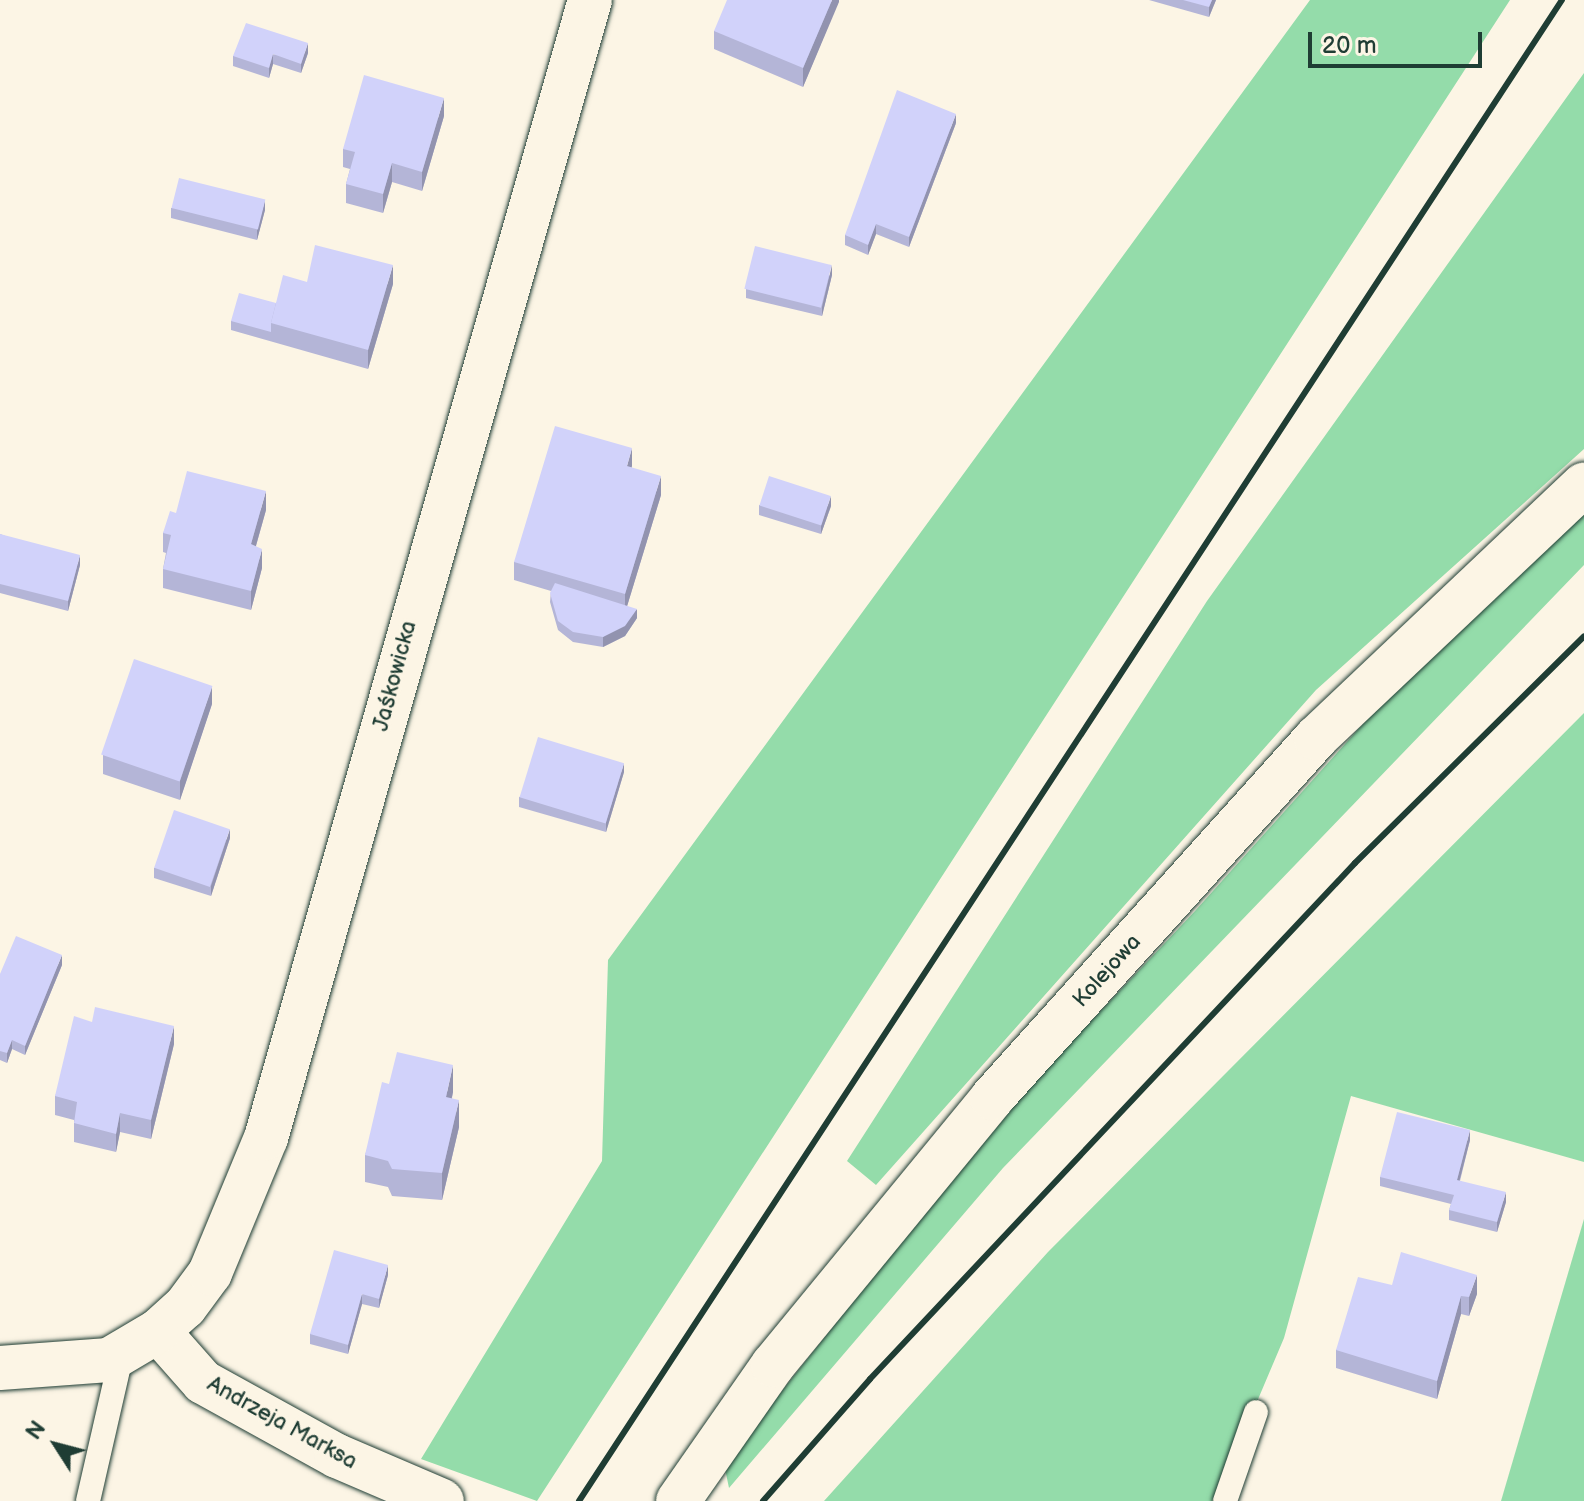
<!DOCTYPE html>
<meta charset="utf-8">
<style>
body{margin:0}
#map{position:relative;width:1584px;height:1501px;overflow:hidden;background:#fcf5e5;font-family:"Balsamiq Sans",sans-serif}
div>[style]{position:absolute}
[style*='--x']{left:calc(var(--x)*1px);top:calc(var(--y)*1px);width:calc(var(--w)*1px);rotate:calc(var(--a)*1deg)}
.green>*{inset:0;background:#94dcaa}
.roads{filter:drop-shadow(0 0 2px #1f3d34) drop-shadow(0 0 2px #1f3d34)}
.lane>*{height:24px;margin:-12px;padding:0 12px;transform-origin:12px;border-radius:12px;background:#fcf5e5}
.street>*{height:44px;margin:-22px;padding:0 22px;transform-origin:22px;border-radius:22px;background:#fcf5e5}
.secondary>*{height:44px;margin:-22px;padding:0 22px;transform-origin:22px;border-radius:22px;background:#fcf5e5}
.rail>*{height:6px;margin:-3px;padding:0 3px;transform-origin:3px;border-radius:3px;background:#1f3d34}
.wall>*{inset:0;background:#b4b5d7}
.shaded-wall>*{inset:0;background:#9293af}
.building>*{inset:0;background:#d1d2fa;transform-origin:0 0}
span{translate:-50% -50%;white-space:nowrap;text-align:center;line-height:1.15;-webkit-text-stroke:7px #fcf5e5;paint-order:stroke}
.street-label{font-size:22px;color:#1f3d34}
.north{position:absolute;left:16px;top:1405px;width:80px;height:80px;-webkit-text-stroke:6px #fcf5e5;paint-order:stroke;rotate:306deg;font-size:22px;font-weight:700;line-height:32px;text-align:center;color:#1f3d34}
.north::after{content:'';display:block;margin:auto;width:28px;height:36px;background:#1f3d34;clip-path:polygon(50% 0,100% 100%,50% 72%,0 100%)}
.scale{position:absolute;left:1308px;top:32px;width:174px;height:36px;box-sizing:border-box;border:4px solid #1f3d34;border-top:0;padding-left:10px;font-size:24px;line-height:28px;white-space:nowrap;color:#1f3d34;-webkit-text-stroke:6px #fcf5e5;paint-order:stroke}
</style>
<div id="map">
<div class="green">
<div style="clip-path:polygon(1310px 0,1510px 0,537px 1501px,421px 1459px,602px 1161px,608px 960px)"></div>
<div style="clip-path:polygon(1584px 73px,1584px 449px,1316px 690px,876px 1185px,847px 1161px,1207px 601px)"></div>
<div style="clip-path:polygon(1584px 509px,1584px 565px,1003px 1168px,729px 1488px,724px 1464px,993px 1125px,1195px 911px,1442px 636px)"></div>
<div style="clip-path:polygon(1584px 713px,1584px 1162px,1351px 1096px,1284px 1338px,1215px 1501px,824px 1501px,1048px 1252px)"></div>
<div style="clip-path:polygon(1584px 1219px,1584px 1501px,1501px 1501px)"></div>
</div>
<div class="roads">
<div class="lane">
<div style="--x:88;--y:1501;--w:153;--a:-77.1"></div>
<div style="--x:1225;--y:1501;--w:94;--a:-70.8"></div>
</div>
<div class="street">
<div style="--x:158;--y:1331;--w:68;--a:48.6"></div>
<div style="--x:203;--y:1382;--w:153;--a:28.9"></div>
<div style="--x:337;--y:1456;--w:114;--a:23.2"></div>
<div style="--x:678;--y:1501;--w:166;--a:-55.1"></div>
<div style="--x:773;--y:1365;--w:345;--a:-50.6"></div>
<div style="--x:992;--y:1098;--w:484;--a:-48"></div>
<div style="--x:1316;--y:738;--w:369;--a:-43.4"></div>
</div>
<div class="secondary">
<div style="--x:0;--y:1368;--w:109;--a:-4.2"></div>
<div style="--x:109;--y:1360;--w:57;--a:-30.6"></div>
<div style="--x:158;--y:1331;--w:36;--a:-42"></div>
<div style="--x:185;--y:1307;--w:42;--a:-53.7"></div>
<div style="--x:210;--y:1273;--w:146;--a:-67.5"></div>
<div style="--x:266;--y:1138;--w:1183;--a:-74.11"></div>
</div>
</div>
<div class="rail">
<div style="--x:579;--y:1501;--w:1794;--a:-56.78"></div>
<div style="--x:763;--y:1501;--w:162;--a:-48.7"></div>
<div style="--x:870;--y:1379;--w:708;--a:-46.77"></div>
<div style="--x:1355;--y:863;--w:322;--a:-44.7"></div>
</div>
<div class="wall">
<div style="clip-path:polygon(839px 0,803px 87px,714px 49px,714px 31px)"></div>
<div style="clip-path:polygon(1149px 0,1216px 0,1209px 17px)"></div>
<div style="clip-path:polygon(308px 53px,301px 73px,273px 64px,269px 78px,233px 66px,233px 56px)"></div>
<div style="clip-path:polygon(444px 116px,422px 191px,392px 182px,383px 213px,346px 203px,346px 184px,350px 169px,343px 167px,343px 149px)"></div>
<div style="clip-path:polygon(956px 123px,909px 247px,876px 234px,868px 255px,845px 245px,845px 235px)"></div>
<div style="clip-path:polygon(171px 208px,265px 210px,257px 240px,171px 218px)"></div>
<div style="clip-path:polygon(832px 275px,822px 316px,746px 298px,746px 289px)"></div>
<div style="clip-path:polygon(307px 282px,393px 284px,368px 369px,231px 330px,231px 321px,276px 303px)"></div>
<div style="clip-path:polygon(632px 468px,661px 495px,627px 606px,637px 618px,625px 636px,603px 647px,573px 642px,558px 630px,550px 602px,551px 591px,514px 580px,514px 562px)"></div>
<div style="clip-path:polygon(759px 505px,831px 506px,821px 534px,759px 515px)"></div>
<div style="clip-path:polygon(266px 510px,256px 546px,262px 568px,251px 610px,163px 588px,163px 569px,166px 553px,163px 552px,163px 533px,176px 513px)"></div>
<div style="clip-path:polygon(0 534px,80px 565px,68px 611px,0 593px)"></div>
<div style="clip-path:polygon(212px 704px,180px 800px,103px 774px,103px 755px)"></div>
<div style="clip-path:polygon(624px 772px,606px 832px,519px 807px,519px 797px)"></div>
<div style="clip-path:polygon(230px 838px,211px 896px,154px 878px,154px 868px)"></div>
<div style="clip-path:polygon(62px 965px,25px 1055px,12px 1049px,7px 1063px,0 1060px,0 974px)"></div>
<div style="clip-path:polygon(92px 1022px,174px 1044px,151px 1139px,120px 1132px,116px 1152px,74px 1142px,74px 1120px,55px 1115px,55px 1096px)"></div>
<div style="clip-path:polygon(389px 1084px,453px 1092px,452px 1098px,459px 1127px,442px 1200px,392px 1196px,388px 1187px,365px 1182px,365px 1155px)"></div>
<div style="clip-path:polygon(1470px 1140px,1460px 1181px,1506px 1202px,1497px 1232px,1449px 1220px,1449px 1210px,1451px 1204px,1380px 1186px,1380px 1177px)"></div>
<div style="clip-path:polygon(388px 1275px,379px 1308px,362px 1304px,348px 1354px,310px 1344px,310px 1334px)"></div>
<div style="clip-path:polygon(1392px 1285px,1477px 1294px,1469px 1316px,1461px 1314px,1437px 1399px,1336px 1368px,1336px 1350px)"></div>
</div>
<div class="shaded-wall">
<div style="clip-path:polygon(832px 0,839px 0,839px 2px,803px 87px,803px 68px)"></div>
<div style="clip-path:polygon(1212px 0,1216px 0,1209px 17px,1209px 7px)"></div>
<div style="clip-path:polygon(308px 43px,308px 53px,301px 73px,301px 64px)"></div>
<div style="clip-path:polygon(273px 54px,273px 64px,269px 78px,269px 68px)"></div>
<div style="clip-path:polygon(444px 98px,444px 116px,422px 191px,422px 172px)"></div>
<div style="clip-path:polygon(956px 114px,956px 123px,909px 247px,909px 237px)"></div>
<div style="clip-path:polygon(392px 163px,392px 182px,383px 213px,383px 194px)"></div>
<div style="clip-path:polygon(265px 200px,265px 210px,257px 240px,257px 230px)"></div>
<div style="clip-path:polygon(876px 224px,876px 234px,868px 255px,868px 245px)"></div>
<div style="clip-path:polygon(393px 265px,393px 284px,368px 369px,368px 350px)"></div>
<div style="clip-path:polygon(832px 265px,832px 275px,822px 316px,822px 307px)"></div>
<div style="clip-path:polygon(632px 448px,632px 466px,627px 485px,627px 466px)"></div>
<div style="clip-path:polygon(661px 476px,661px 495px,625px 613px,625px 594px)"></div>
<div style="clip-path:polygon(266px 491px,266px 510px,251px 563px,251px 544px)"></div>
<div style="clip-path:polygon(831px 496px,831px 506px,821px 534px,821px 525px)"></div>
<div style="clip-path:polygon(262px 549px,262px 568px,251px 610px,251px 591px)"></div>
<div style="clip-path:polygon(80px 555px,80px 565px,68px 611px,68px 601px)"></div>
<div style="clip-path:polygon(637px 609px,637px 618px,625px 636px,603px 647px,603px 637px)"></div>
<div style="clip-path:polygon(212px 686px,212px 704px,180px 800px,180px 781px)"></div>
<div style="clip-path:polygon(624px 763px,624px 772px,606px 832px,606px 822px)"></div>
<div style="clip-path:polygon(230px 829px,230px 838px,211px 896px,211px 886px)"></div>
<div style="clip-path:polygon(62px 955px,62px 965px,25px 1055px,25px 1046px)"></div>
<div style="clip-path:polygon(174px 1026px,174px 1044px,151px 1139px,151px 1120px)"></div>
<div style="clip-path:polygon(12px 1040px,12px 1049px,7px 1063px,7px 1053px)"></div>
<div style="clip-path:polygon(453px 1065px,453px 1092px,446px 1123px,446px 1097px)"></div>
<div style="clip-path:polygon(459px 1100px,459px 1127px,442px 1200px,442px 1173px)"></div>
<div style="clip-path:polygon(120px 1113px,120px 1132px,116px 1152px,116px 1134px)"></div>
<div style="clip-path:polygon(1470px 1130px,1470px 1140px,1457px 1190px,1457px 1180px)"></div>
<div style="clip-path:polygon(1506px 1192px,1506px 1202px,1497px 1232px,1497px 1222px)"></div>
<div style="clip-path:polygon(388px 1265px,388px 1275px,379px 1308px,379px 1299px)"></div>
<div style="clip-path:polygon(1477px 1275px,1477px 1294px,1469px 1316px,1469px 1297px)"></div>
<div style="clip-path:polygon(362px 1294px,362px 1304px,348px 1354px,348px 1345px)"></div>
<div style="clip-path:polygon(1461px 1296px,1461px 1314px,1437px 1399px,1437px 1381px)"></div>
</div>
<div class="building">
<div style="clip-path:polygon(727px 0,832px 0,803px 68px,714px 31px)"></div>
<div style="clip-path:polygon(1183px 0,1212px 0,1209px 7px)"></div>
<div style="clip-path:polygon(246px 23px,308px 43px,301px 64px,273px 54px,269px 68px,233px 56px)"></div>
<div style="clip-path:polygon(364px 75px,444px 98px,422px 172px,392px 163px,383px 194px,346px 184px,355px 152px,343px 149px)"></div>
<div style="clip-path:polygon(897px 90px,956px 114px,909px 237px,876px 224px,868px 245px,845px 235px)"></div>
<div style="left:179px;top:178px;width:89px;height:31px;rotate:14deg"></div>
<div style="clip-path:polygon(315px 245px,393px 265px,368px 350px,271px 323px,283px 275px,307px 282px)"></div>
<div style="left:755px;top:246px;width:79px;height:44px;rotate:14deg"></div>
<div style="clip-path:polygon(239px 293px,276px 303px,271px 323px,271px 332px,231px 321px)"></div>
<div style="clip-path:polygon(555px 426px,632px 448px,627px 466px,661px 476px,625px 594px,514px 562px)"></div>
<div style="clip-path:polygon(187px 471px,266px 491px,251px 544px,262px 549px,251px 591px,163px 569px,171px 535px,163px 533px,170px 511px,176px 513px)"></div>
<div style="left:769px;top:476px;width:65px;height:31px;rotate:18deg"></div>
<div style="clip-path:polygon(0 534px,80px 555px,68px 601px,0 584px)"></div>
<div style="clip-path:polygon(555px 583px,637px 609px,625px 626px,603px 637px,573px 632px,558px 621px,550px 593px)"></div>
<div style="left:134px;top:659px;width:83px;height:101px;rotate:19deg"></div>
<div style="left:538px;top:737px;width:90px;height:63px;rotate:17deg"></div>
<div style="left:174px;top:810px;width:59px;height:61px;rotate:19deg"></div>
<div style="clip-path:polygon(16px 936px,62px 955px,25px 1046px,12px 1040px,7px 1053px,0 1051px,0 974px)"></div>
<div style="clip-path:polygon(95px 1007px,174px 1026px,151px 1120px,120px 1113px,116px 1134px,74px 1123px,77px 1102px,55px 1096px,74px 1016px,92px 1022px)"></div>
<div style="clip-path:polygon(397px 1052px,453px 1065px,446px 1097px,459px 1100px,442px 1173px,392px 1169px,388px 1161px,365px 1155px,382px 1082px,389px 1084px)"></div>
<div style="clip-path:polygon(1397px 1112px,1470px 1130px,1457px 1180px,1506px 1192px,1497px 1222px,1449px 1210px,1454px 1195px,1380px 1177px)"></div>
<div style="clip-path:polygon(334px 1250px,388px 1265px,379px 1299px,362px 1294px,348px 1345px,310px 1334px)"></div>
<div style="clip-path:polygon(1401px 1252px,1477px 1275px,1469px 1297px,1461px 1296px,1437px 1381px,1336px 1350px,1358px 1277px,1392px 1285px)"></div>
</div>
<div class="street-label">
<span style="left:395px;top:676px;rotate:-75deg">Jaśkowicka</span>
<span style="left:1107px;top:971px;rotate:-48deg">Kolejowa</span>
<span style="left:282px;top:1423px;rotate:29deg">Andrzeja Marksa</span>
</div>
<div class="north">N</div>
<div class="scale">20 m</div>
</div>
